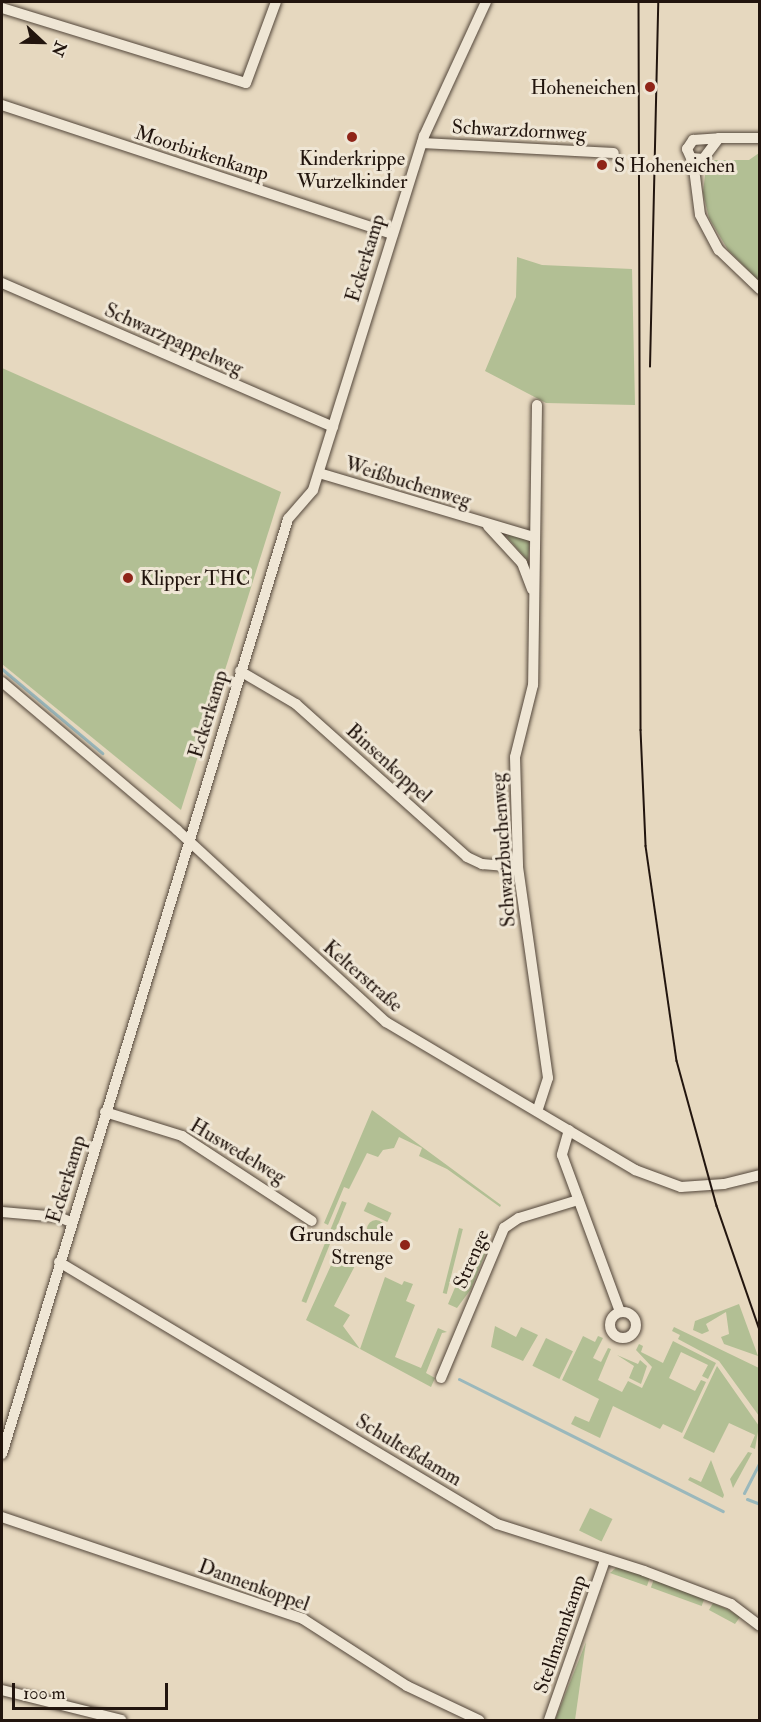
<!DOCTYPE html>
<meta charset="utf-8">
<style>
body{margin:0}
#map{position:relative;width:761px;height:1722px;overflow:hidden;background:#e6d8bf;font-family:"IM FELL Double Pica",serif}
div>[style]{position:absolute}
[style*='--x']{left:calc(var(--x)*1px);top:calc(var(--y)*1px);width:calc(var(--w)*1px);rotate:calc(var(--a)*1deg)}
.green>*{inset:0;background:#b2bf94;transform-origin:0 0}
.round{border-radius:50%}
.stream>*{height:3px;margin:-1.5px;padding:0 1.5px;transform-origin:1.5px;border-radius:1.5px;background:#9ab8bc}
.roads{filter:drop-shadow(0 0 2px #53463a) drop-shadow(0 0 2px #53463a)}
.street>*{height:10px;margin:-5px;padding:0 5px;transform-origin:5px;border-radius:5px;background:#efe6d5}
.street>.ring{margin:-5px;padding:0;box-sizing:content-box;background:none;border:10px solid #efe6d5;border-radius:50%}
.tram>*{height:1.5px;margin:-0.75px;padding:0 0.75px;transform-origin:0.75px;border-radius:0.75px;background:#22150e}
.dots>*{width:16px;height:16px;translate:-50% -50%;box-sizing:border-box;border:3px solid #efe6d5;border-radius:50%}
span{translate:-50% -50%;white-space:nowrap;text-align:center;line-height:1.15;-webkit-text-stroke:6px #efe6d5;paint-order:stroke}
.poi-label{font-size:20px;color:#22150e}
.right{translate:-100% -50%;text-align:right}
.left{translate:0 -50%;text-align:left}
.street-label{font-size:20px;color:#22150e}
.frame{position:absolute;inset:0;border:3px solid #22150e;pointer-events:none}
.north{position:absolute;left:12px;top:12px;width:60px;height:60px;-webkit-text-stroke:4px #efe6d5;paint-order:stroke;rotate:112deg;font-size:16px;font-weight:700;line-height:24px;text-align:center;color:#22150e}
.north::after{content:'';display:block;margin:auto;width:21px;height:27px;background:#22150e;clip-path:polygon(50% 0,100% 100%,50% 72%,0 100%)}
.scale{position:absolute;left:12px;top:1683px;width:156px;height:27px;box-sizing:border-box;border:3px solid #22150e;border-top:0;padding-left:8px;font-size:18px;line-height:21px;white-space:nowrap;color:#22150e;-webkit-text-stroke:4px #efe6d5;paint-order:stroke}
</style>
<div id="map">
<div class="green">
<div style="clip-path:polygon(759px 153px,759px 281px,728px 250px,709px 218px,703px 193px,706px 166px,714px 160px,749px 160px)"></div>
<div style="clip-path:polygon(517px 257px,542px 265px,632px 269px,635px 405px,546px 403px,485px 371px,516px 297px)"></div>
<div style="clip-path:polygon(2px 368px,281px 492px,181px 810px,2px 664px)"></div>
<div style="clip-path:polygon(509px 534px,530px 538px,528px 561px,507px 537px)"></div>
<div style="clip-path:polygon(372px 1110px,501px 1205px,500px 1207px,447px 1169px,419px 1156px,422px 1148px,399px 1137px,394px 1148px,383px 1150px,378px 1157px,367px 1153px,349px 1189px,344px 1187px,328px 1225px,324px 1223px)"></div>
<div style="left:342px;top:1201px;width:5px;height:108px;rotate:22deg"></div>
<div style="left:368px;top:1202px;width:26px;height:10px;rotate:25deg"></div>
<div class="round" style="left:367px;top:1220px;width:18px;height:18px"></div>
<div style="left:459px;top:1228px;width:4px;height:67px;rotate:14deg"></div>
<div style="clip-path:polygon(486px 1240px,490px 1242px,471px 1289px,457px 1308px,448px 1304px,473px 1245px,482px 1248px)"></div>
<div style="clip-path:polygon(338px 1250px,359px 1258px,334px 1306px,350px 1315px,343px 1326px,360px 1349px,385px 1277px,402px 1285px,404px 1281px,413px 1284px,406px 1301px,415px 1305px,395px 1357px,421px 1368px,438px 1328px,447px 1332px,442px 1333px,426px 1373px,435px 1378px,431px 1387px,306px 1320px)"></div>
<div style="clip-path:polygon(739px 1304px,758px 1356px,724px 1344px,721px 1337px,729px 1334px,726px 1312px,706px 1324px,709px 1331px,702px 1334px,693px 1330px,695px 1321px)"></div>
<div style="clip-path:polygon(495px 1326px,516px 1337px,521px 1327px,538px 1335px,523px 1361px,491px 1347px)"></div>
<div style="clip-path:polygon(674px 1327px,759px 1368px,759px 1416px,719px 1361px,678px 1339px,680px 1335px,672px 1331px)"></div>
<div style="clip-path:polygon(583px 1336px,595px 1342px,598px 1336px,603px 1338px,593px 1358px,601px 1362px,608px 1348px,611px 1349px,598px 1380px,622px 1392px,628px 1381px,642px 1388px,652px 1367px,636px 1350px,639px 1344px,643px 1346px,641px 1352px,663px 1363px,673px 1341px,716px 1363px,708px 1379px,702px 1376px,708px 1365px,681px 1352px,669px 1378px,695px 1391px,701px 1380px,706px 1382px,682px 1433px,663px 1424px,660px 1429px,613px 1406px,600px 1438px,571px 1424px,575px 1416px,589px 1422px,599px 1399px,562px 1380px)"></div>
<div style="left:546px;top:1338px;width:30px;height:31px;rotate:26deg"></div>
<div style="clip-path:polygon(617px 1355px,638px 1364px,640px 1360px,647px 1366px,641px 1384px,629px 1378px,634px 1366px)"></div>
<div style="clip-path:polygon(717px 1366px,759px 1426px,755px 1449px,750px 1447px,755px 1435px,729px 1423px,714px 1453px,683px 1438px)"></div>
<div style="clip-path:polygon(748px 1452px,752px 1453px,733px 1488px,730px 1479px)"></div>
<div style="clip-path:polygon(711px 1460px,724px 1495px,723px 1498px,688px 1480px,690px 1477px,701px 1482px)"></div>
<div style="left:590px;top:1508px;width:25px;height:25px;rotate:26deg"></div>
<div style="clip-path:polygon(617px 1567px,650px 1577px,647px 1586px,610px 1573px)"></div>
<div style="left:654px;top:1579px;width:54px;height:9px;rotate:20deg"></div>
<div style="clip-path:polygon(713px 1603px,729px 1610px,740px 1617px,735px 1624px,709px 1610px)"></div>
<div style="clip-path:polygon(586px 1642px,575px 1720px,555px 1720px)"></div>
</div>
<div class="stream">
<div style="--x:2;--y:669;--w:131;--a:40"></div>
<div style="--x:459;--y:1379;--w:295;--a:26.6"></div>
<div style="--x:744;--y:1493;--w:36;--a:-63"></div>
<div style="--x:747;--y:1499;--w:14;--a:21"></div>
</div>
<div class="roads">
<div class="street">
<div style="--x:2;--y:8;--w:255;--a:17.1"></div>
<div style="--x:246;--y:83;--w:86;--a:-69.7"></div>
<div style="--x:2;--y:105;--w:410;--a:18.3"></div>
<div style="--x:719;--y:138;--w:26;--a:127"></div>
<div style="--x:703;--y:159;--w:12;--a:-175"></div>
<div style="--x:691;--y:158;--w:10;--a:-114"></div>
<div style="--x:687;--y:149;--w:11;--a:-56"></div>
<div style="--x:693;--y:140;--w:26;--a:-4"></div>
<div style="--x:719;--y:138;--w:41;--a:0"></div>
<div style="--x:422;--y:143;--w:192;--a:3"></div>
<div style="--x:693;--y:161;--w:54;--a:82.6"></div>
<div style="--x:700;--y:215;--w:40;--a:62"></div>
<div style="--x:719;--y:250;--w:57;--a:43.6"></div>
<div style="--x:2;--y:283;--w:361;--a:23.5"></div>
<div style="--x:537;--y:405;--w:280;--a:90.8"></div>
<div style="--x:533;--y:685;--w:74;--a:104"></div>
<div style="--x:515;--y:757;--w:110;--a:88.4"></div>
<div style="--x:518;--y:867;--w:213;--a:81.9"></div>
<div style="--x:548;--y:1078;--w:35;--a:108"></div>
<div style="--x:319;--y:473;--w:224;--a:16.6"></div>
<div style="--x:488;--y:526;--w:50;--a:47.4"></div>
<div style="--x:522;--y:563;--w:28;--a:69"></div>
<div style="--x:240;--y:671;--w:65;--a:30.5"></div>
<div style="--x:296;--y:704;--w:229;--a:41.8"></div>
<div style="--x:467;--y:857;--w:17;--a:25"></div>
<div style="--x:482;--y:864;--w:36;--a:5"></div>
<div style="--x:2;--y:682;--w:229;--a:40.2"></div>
<div style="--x:177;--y:830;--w:284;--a:42.6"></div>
<div style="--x:386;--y:1022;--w:290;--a:30.7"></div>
<div style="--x:635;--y:1170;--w:49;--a:20.3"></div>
<div style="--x:681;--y:1187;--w:43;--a:-4"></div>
<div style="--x:724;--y:1184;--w:37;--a:-14"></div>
<div style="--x:105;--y:1112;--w:81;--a:17.3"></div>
<div style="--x:182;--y:1136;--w:155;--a:33.2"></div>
<div style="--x:569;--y:1130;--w:26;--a:106"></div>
<div style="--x:562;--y:1155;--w:167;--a:69.7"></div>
<div style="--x:2;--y:1212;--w:57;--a:5"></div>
<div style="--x:59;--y:1217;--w:13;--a:23"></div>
<div style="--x:59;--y:1262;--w:510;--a:30.89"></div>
<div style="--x:497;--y:1524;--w:154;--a:17.7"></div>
<div style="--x:644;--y:1571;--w:93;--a:20.8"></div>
<div style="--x:731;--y:1604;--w:36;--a:37"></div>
<div class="ring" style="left:610px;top:1312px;width:16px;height:16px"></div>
<div style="--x:441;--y:1378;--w:163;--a:-67.2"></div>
<div style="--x:504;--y:1228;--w:18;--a:-34"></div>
<div style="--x:519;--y:1218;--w:62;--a:-17"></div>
<div style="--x:2;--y:1454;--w:978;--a:-72.99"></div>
<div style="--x:288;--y:519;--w:38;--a:-49"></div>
<div style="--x:313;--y:490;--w:371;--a:-72.6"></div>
<div style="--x:424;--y:136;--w:148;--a:-65.2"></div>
<div style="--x:2;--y:1517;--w:318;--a:18.7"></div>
<div style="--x:303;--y:1619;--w:124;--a:32.8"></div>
<div style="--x:407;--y:1686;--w:80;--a:25.3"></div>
<div style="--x:2;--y:1690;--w:123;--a:14.1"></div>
<div style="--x:549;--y:1720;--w:170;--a:-70.7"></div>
</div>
</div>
<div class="tram">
<div style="--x:639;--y:2;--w:728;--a:89.84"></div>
<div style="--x:641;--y:730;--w:116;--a:87.5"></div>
<div style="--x:646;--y:846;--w:217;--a:81.8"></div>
<div style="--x:677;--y:1061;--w:150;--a:74.6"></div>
<div style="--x:717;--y:1206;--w:131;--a:70.9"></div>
<div style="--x:650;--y:367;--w:365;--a:-88.7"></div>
</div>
<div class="dots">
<div style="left:650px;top:87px;background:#8f2418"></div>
<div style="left:352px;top:137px;background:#8f2418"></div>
<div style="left:602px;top:165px;background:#8f2418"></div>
<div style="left:128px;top:578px;background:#8f2418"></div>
<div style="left:405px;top:1245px;background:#8f2418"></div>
</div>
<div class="poi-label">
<span class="right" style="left:636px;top:87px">Hoheneichen</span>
<span style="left:352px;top:170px">Kinderkrippe<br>Wurzelkinder</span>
<span class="left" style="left:614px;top:165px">S Hoheneichen</span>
<span class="left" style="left:140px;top:578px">Klipper THC</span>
<span class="right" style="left:393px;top:1246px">Grundschule<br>Strenge</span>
</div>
<div class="street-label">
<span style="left:519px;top:130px;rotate:3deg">Schwarzdornweg</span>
<span style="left:202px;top:153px;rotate:18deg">Moorbirkenkamp</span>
<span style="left:365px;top:258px;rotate:-73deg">Eckerkamp</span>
<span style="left:174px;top:339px;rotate:24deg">Schwarzpappelweg</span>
<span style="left:408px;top:482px;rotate:17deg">Weißbuchenweg</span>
<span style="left:208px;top:714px;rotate:-73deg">Eckerkamp</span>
<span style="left:389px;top:763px;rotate:42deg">Binsenkoppel</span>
<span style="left:503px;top:850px;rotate:-94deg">Schwarzbuchenweg</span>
<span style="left:363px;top:976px;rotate:41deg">Kelterstraße</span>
<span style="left:238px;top:1151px;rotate:31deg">Huswedelweg</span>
<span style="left:66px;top:1179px;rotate:-73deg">Eckerkamp</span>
<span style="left:471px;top:1259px;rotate:-67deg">Strenge</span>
<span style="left:409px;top:1450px;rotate:31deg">Schulteßdamm</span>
<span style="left:254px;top:1585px;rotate:20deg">Dannenkoppel</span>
<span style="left:560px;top:1634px;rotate:-71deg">Stellmannkamp</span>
</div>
<div class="frame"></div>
<div class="north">N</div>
<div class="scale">100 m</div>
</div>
